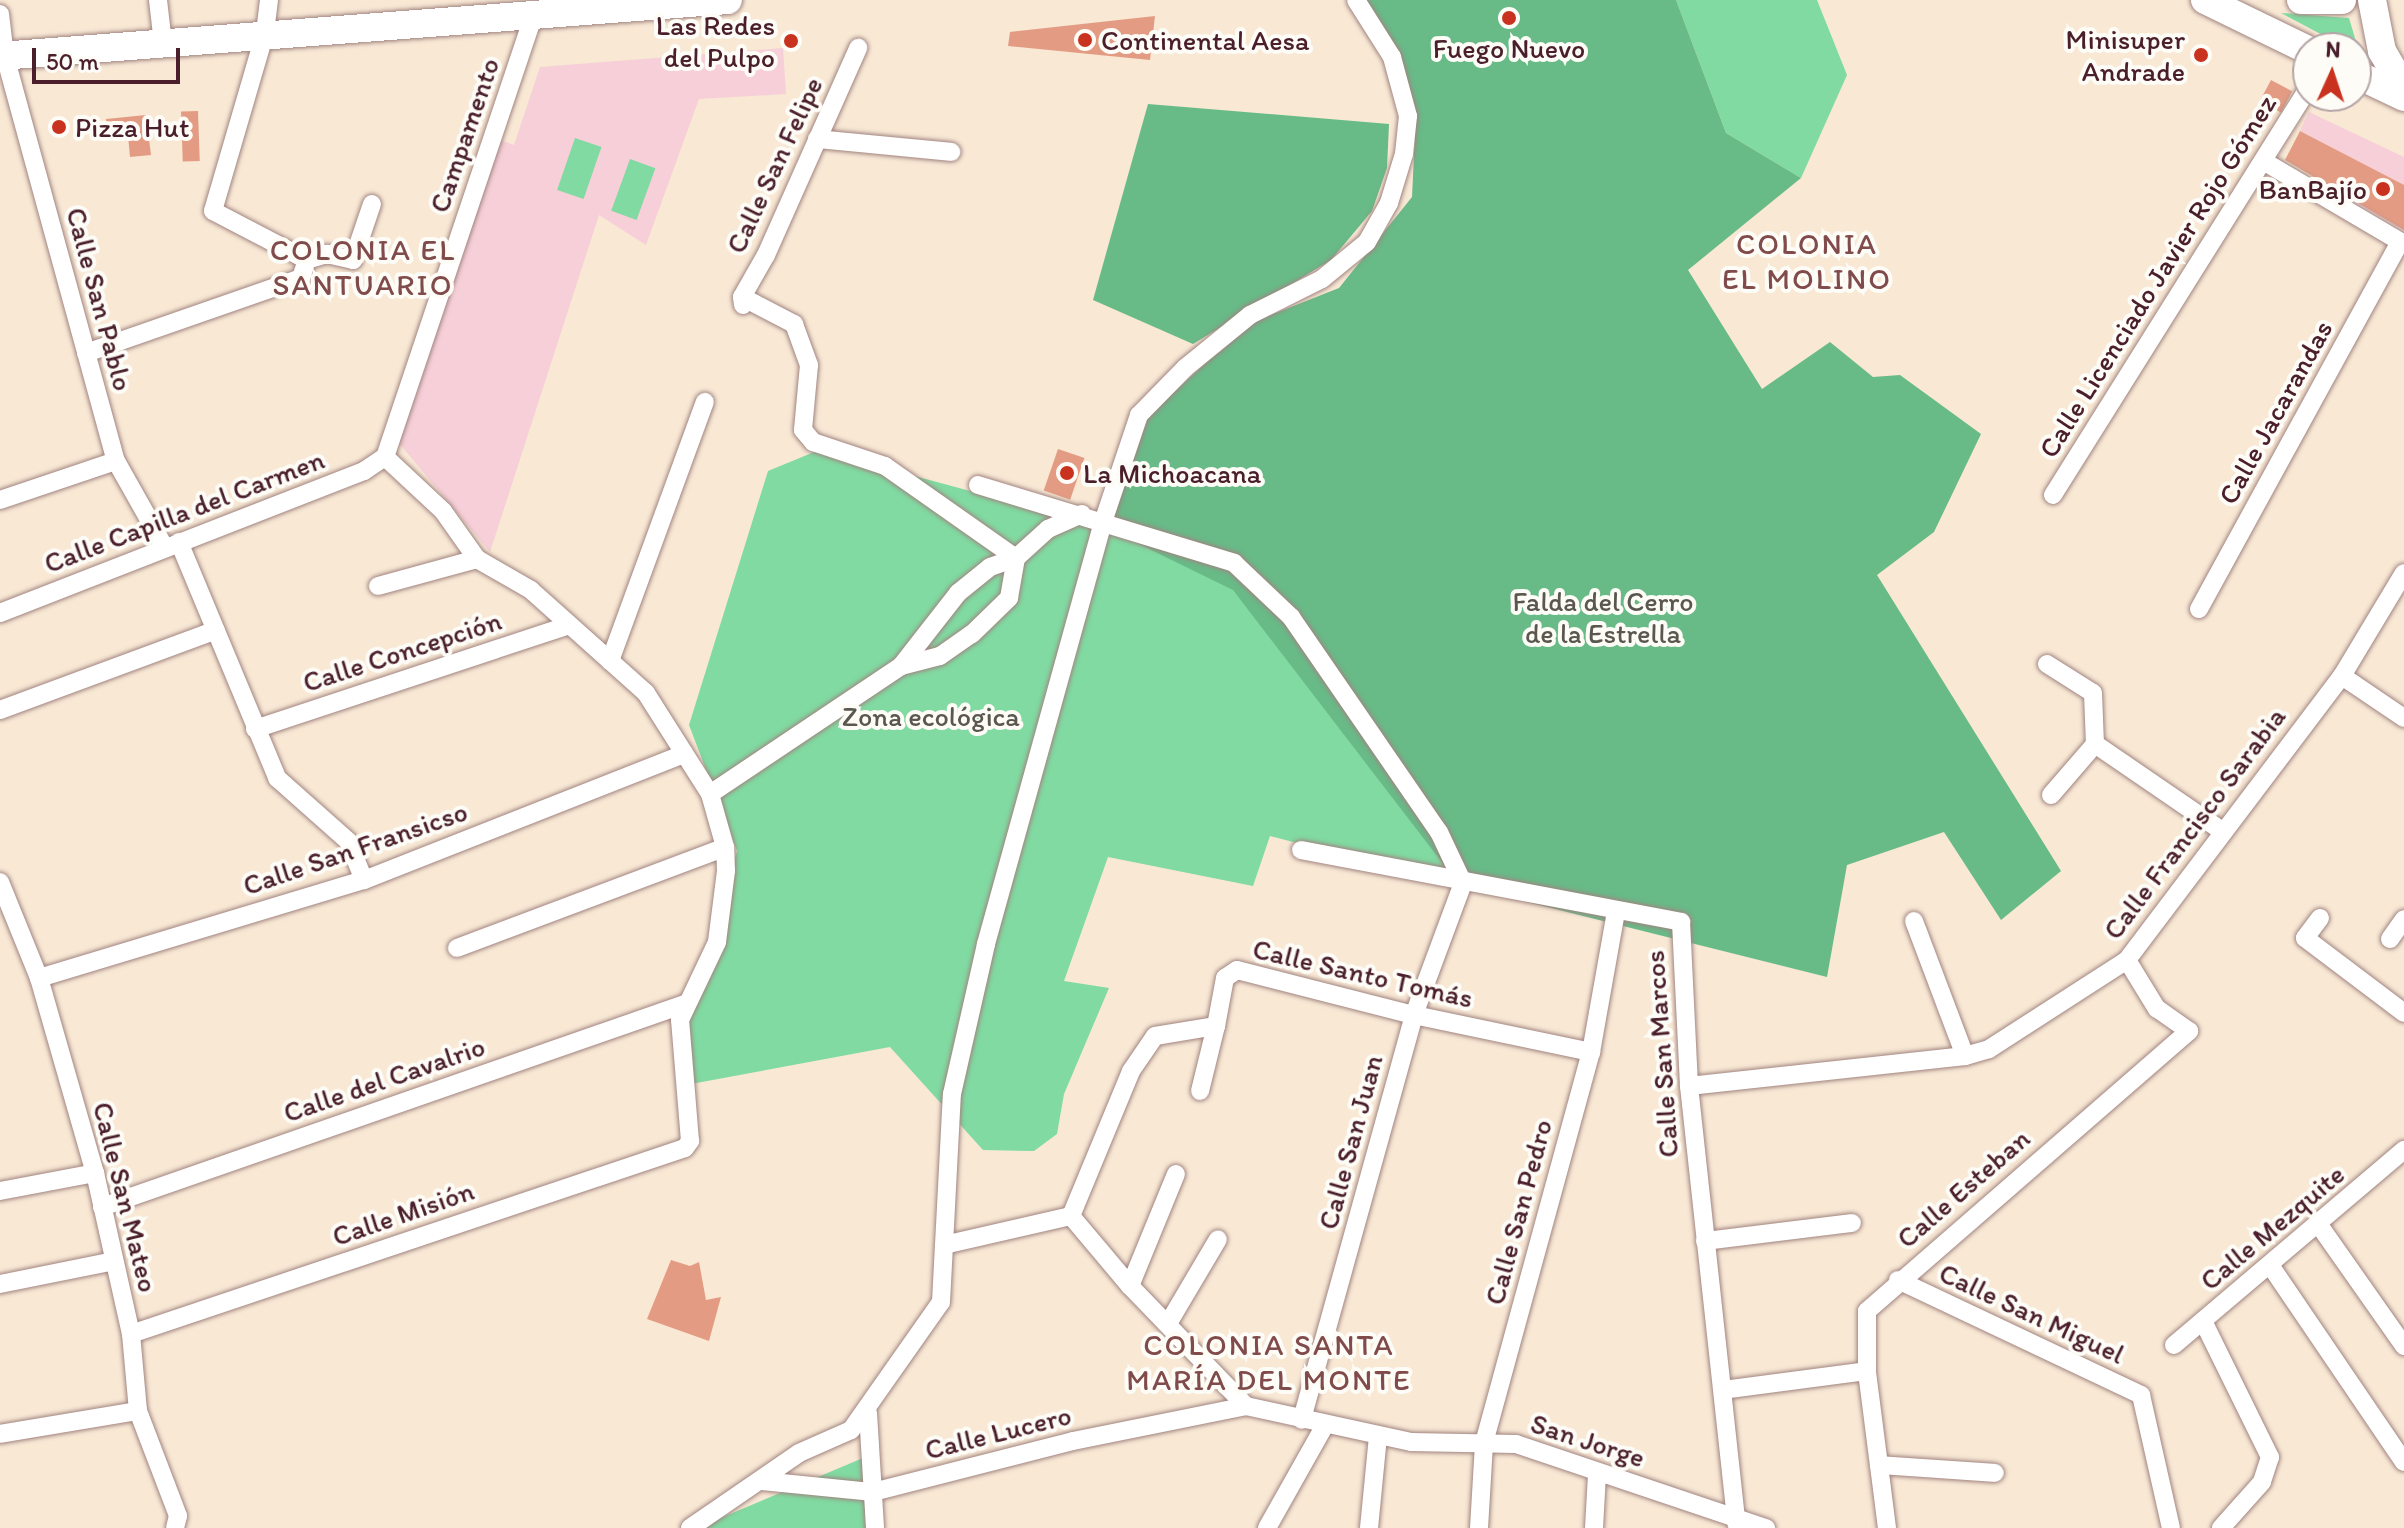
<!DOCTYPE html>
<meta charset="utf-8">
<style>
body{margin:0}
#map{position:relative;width:2404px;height:1528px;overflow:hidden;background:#f8e8d4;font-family:Itim,sans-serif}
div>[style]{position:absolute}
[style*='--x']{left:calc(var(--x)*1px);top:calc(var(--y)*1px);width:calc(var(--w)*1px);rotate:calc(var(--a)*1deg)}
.built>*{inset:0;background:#f6cfd8}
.green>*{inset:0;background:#80daa1;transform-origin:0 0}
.forest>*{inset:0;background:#68ba87}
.building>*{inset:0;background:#e39c83;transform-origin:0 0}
.roads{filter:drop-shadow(0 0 2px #a18480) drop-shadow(0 0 2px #a18480)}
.street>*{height:18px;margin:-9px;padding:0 9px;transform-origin:9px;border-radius:9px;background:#fff}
.primary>*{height:28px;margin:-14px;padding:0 14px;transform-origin:14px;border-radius:14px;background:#fff}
.dots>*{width:22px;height:22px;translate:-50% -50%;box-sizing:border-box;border:4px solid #fdfcf7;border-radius:50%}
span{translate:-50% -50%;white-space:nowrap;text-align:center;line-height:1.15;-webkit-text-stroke:8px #fdfcf7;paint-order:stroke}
.poi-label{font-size:28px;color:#4a1f2b}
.right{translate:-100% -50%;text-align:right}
.left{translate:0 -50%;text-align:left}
.street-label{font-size:28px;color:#4a1f2b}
.park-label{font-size:28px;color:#5a574e}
.neighbourhood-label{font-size:30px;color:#804b4a;letter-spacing:2px}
.north{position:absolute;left:2292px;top:32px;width:80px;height:80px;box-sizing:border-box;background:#fdfcf7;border:2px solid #b5a4a5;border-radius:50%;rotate:3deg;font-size:22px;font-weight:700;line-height:32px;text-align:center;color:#4a1f2b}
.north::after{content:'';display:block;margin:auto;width:28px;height:36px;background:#c8321e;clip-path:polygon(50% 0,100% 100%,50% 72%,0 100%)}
.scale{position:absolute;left:32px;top:48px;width:148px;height:36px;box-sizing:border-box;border:4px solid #4a1f2b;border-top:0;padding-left:10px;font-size:24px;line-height:28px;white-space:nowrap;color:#4a1f2b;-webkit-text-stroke:6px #fdfcf7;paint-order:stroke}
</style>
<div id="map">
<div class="built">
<div style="clip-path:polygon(783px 48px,786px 94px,699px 99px,646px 245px,599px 215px,490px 552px,398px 442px,500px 140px,514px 145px,540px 67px)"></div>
<div style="clip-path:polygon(2309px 112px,2404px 157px,2404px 231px,2327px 187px,2342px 153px,2300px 131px)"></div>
</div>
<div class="green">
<div style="clip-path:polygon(1676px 0,1817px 0,1847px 75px,1801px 178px,1726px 133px)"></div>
<div style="clip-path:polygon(2281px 13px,2349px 18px,2360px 55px,2356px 48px,2347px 48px)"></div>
<div style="left:575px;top:138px;width:28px;height:55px;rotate:19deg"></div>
<div style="left:630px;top:159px;width:27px;height:55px;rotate:20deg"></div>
<div style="clip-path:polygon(819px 450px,1106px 528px,1233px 589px,1459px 885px,1270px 836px,1253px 886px,1108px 857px,1064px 981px,1109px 988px,1064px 1094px,1057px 1134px,1034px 1151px,983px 1150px,890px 1047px,691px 1084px,687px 1024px,737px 851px,689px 725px,768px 471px)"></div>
<div style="clip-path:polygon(863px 1458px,866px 1528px,699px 1528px,704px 1525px)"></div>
</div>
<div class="forest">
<div style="clip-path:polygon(1355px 0,1676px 0,1726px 133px,1801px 178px,1688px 270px,1762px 389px,1830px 342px,1873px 377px,1900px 375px,1981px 434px,1934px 532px,1877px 575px,2061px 871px,2001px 920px,1944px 832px,1847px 865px,1827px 977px,1459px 885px,1233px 590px,1106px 528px,1136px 427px,1248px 324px,1339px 288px,1412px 197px,1416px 112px)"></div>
<div style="clip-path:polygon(1148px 104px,1389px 124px,1387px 168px,1372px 211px,1331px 260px,1193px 344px,1093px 300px)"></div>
</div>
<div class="building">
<div style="clip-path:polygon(1155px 16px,1150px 60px,1008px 46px,1010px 32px)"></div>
<div style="left:2271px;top:80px;width:24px;height:24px;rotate:28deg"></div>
<div style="left:198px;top:111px;width:50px;height:17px;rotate:88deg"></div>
<div style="clip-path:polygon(146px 115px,151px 155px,130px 157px,128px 136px,108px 138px,106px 119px)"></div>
<div style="clip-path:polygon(2300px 131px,2404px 185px,2404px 230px,2285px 160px)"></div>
<div style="left:1058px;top:449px;width:28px;height:44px;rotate:19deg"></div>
<div style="clip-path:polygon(671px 1260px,690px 1266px,699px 1262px,706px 1300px,721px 1297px,709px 1341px,647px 1319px)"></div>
</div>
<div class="roads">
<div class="street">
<div style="--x:158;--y:0;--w:43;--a:83.4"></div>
<div style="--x:269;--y:0;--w:33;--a:97"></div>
<div style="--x:265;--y:33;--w:185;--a:106.3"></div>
<div style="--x:213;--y:211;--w:106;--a:27.5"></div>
<div style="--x:307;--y:260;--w:21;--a:-17"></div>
<div style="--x:327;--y:254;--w:27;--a:13"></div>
<div style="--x:353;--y:260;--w:59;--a:-71.3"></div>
<div style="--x:0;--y:14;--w:42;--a:83.2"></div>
<div style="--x:5;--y:56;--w:420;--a:74.7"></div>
<div style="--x:116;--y:461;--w:100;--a:60.6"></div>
<div style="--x:817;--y:139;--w:135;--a:5.5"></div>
<div style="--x:2265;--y:162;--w:161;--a:30.5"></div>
<div style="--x:742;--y:297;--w:59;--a:27.4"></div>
<div style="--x:794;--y:324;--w:44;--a:69.9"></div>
<div style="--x:809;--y:365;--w:65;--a:95.3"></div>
<div style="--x:803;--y:430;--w:16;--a:50"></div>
<div style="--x:813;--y:442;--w:76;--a:18.4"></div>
<div style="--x:885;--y:466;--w:160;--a:35.1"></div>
<div style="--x:743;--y:305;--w:8;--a:-97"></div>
<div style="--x:742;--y:297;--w:48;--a:-60.3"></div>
<div style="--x:766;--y:255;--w:227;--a:-66"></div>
<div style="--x:86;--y:353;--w:228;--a:-19.2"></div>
<div style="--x:301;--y:278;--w:19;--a:-72"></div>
<div style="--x:385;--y:457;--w:468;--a:-71.4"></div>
<div style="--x:978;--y:485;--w:268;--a:16.9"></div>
<div style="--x:1234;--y:563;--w:79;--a:43.5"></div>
<div style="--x:1291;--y:617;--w:261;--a:55.5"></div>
<div style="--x:1439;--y:832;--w:56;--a:64.8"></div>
<div style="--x:1463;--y:883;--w:141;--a:110.4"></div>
<div style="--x:1414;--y:1015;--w:420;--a:105.5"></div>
<div style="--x:2053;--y:495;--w:480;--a:-57.9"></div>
<div style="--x:0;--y:500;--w:122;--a:-18.6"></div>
<div style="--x:179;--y:542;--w:256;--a:67.4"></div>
<div style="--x:277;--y:778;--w:95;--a:41.6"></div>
<div style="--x:348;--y:841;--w:42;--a:67.7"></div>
<div style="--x:378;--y:586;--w:103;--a:-15.3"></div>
<div style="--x:2199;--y:609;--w:418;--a:-61.3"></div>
<div style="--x:0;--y:613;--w:391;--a:-21.3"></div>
<div style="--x:364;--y:471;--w:25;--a:-34"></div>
<div style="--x:610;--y:661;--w:276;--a:-69.9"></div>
<div style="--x:2047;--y:664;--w:54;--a:32.2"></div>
<div style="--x:2093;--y:693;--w:51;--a:87.8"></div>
<div style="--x:2095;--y:744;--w:154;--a:34.4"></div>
<div style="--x:901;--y:666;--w:93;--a:-52"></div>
<div style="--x:958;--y:593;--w:41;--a:-39.1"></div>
<div style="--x:990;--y:567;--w:28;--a:-19"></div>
<div style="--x:2342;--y:676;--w:75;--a:34.1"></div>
<div style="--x:0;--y:710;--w:230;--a:-20.3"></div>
<div style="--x:255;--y:729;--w:329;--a:-18.3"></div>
<div style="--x:710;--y:794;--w:230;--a:-33.8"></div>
<div style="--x:901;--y:666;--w:40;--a:-14.4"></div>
<div style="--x:940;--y:656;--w:39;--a:-35"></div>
<div style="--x:972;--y:634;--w:52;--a:-44.2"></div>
<div style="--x:1009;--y:598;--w:41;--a:-80.1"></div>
<div style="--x:1016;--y:558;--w:43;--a:-42.2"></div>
<div style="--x:1048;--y:529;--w:37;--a:-24"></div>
<div style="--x:2051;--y:795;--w:67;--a:-49.2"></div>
<div style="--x:1301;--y:850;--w:387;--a:10.7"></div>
<div style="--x:1681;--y:922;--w:164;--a:87.2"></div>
<div style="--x:1689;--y:1086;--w:442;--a:83.8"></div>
<div style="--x:0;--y:882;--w:104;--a:67.9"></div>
<div style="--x:39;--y:978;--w:203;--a:74"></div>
<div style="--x:95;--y:1173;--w:165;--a:77.4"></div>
<div style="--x:131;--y:1334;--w:77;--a:84.8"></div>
<div style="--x:138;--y:1411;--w:112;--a:69.1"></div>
<div style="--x:178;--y:1516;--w:12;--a:104"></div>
<div style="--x:2320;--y:918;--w:25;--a:127"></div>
<div style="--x:2305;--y:938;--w:124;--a:37.1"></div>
<div style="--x:1914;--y:921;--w:144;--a:69.3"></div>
<div style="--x:2390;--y:939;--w:24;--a:-55"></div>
<div style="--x:457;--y:948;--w:286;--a:-20.6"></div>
<div style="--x:39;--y:978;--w:339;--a:-16.8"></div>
<div style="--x:364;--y:880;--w:344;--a:-21.5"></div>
<div style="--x:1689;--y:1086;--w:278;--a:-6.2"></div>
<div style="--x:1965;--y:1056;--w:25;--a:-16"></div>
<div style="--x:1989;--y:1049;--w:164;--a:-32.8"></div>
<div style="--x:2127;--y:960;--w:356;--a:-52.9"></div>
<div style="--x:2342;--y:676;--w:120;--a:-59"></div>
<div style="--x:1200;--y:1091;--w:67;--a:-76.2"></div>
<div style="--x:0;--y:1191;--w:97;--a:-10.7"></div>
<div style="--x:102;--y:1207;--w:617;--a:-19.2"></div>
<div style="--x:1071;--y:1216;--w:92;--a:49.9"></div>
<div style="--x:1130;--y:1286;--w:167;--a:46"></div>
<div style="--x:2319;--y:1225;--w:148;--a:54.9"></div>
<div style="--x:1705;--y:1241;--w:148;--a:-7"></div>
<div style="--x:944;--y:1245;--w:130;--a:-12.9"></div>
<div style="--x:1071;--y:1216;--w:157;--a:-67.5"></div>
<div style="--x:1131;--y:1071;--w:42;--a:-55.6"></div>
<div style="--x:1155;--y:1036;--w:62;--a:-9.3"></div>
<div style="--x:1216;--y:1026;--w:49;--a:-79.4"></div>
<div style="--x:1225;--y:978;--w:14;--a:-34"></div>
<div style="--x:1237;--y:970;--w:183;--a:14.3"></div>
<div style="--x:1414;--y:1015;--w:181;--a:11.8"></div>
<div style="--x:2270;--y:1265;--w:238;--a:55.8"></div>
<div style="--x:1898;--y:1280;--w:269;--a:25.3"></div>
<div style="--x:2141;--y:1395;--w:136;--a:77.3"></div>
<div style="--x:0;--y:1284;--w:116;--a:-11.4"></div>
<div style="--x:1130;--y:1286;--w:121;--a:-67.7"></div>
<div style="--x:2203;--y:1321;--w:152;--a:63.8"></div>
<div style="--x:2270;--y:1457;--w:26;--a:108"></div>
<div style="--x:2262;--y:1482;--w:62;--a:131.7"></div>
<div style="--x:1169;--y:1322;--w:96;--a:-59.4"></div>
<div style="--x:131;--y:1334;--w:584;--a:-18.56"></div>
<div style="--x:685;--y:1148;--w:9;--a:-54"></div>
<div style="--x:690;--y:1141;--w:121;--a:-94.7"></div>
<div style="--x:680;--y:1020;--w:86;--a:-64.6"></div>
<div style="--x:717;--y:942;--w:72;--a:-82.8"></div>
<div style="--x:726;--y:871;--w:24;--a:-92"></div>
<div style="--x:725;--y:847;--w:55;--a:-105.8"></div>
<div style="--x:710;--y:794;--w:120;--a:-122.4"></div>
<div style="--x:646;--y:693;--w:154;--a:-138.2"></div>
<div style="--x:531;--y:590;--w:62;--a:-150.1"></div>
<div style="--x:477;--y:559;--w:59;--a:-125.3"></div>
<div style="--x:443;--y:511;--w:79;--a:-137"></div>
<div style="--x:2174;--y:1345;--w:302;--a:-40.3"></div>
<div style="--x:1723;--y:1390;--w:145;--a:-7.5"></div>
<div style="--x:868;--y:1413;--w:115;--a:86.5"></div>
<div style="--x:0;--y:1434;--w:140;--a:-9.5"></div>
<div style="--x:1879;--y:1465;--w:116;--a:3.9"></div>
<div style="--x:762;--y:1481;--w:112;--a:5.7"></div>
<div style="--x:873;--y:1492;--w:206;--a:-14.3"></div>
<div style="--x:1073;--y:1441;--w:177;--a:-11.4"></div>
<div style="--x:1246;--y:1406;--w:169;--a:12.3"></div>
<div style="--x:1411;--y:1442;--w:105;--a:1.1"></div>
<div style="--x:1516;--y:1444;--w:264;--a:18.6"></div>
<div style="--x:690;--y:1528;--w:132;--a:-34.5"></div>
<div style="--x:799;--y:1453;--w:57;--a:-23.9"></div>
<div style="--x:851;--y:1430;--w:156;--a:-54.9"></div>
<div style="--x:941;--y:1302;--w:208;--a:-87"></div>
<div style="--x:952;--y:1094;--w:154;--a:-77.2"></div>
<div style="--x:986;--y:944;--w:438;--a:-74.5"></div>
<div style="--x:1103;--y:522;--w:113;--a:-71.4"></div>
<div style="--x:1139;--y:415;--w:66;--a:-45.6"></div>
<div style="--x:1185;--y:368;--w:84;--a:-39.2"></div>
<div style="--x:1250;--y:315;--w:80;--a:-26.6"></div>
<div style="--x:1322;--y:279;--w:58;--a:-39.4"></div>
<div style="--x:1367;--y:242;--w:45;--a:-60.6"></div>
<div style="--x:1389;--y:203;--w:51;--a:-73"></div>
<div style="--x:1404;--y:154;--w:38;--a:-84"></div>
<div style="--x:1408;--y:116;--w:61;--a:-105.2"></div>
<div style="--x:1392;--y:57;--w:67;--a:-122.3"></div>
<div style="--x:1267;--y:1528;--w:116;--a:-60.6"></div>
<div style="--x:1369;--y:1528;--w:91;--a:-84.4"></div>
<div style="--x:1479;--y:1528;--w:85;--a:-86.6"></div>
<div style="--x:1484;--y:1443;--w:405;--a:-74.7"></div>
<div style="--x:1591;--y:1052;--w:143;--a:-79.9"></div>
<div style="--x:1594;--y:1528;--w:54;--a:-86.8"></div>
<div style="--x:1887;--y:1528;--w:158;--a:-97.3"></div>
<div style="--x:1867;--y:1371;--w:60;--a:-90"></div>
<div style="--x:1867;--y:1311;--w:427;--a:-41"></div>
<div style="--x:2189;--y:1031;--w:39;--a:-145"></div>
<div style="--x:2157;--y:1009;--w:57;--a:-121.5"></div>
</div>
<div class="primary">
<div style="--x:2205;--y:0;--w:114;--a:25.9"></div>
<div style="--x:2301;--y:0;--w:41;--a:0"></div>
<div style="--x:2372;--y:0;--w:52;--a:78.9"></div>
<div style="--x:2382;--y:51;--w:44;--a:59.9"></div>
<div style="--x:0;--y:56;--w:730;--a:-4.4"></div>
<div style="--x:2356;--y:74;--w:53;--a:25.6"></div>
</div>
</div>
<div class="dots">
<div style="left:1509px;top:18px;background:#c8321e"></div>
<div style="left:1085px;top:40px;background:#c8321e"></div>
<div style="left:791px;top:41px;background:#c8321e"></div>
<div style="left:2201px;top:55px;background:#c8321e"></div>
<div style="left:59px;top:127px;background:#c8321e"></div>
<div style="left:2383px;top:189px;background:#c8321e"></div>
<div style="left:1067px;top:473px;background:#c8321e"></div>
</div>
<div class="poi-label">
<span class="right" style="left:775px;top:41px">Las Redes<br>del Pulpo</span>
<span class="right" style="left:2185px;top:55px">Minisuper<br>Andrade</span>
<span class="left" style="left:1101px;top:40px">Continental Aesa</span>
<span style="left:1509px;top:48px">Fuego Nuevo</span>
<span class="left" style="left:75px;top:127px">Pizza Hut</span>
<span class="right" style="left:2367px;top:189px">BanBajío</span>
<span class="left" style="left:1083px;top:473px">La Michoacana</span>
</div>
<div class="street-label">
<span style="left:464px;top:135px;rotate:-71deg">Campamento</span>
<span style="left:774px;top:165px;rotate:-65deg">Calle San Felipe</span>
<span style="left:2157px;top:276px;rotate:-58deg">Calle Licenciado Javier Rojo Gómez</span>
<span style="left:100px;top:299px;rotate:75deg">Calle San Pablo</span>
<span style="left:2275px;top:412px;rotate:-61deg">Calle Jacarandas</span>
<span style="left:184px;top:511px;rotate:-21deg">Calle Capilla del Carmen</span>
<span style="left:402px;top:651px;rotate:-18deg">Calle Concepción</span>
<span style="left:2194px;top:823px;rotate:-53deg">Calle Francisco Sarabia</span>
<span style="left:355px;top:848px;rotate:-19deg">Calle San Fransicso</span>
<span style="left:1363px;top:973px;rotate:13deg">Calle Santo Tomás</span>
<span style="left:1661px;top:1054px;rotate:-94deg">Calle San Marcos</span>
<span style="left:384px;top:1079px;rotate:-19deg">Calle del Cavalrio</span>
<span style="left:1350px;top:1142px;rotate:-75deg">Calle San Juan</span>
<span style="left:1963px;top:1188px;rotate:-41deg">Calle Esteban</span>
<span style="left:126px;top:1197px;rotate:76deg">Calle San Mateo</span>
<span style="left:1518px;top:1212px;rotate:-75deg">Calle San Pedro</span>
<span style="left:403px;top:1213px;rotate:-19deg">Calle Misión</span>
<span style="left:2272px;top:1227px;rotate:-40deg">Calle Mezquite</span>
<span style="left:2032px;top:1313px;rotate:25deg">Calle San Miguel</span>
<span style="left:998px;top:1432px;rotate:-14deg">Calle Lucero</span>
<span style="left:1588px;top:1440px;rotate:18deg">San Jorge</span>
</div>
<div class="park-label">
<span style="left:1603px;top:617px">Falda del Cerro<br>de la Estrella</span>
<span style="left:931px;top:716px">Zona ecológica</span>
</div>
<div class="neighbourhood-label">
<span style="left:1807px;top:261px">COLONIA<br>EL MOLINO</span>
<span style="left:363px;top:267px">COLONIA EL<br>SANTUARIO</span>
<span style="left:1269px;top:1362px">COLONIA SANTA<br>MARÍA DEL MONTE</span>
</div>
<div class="north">N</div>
<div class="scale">50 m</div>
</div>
